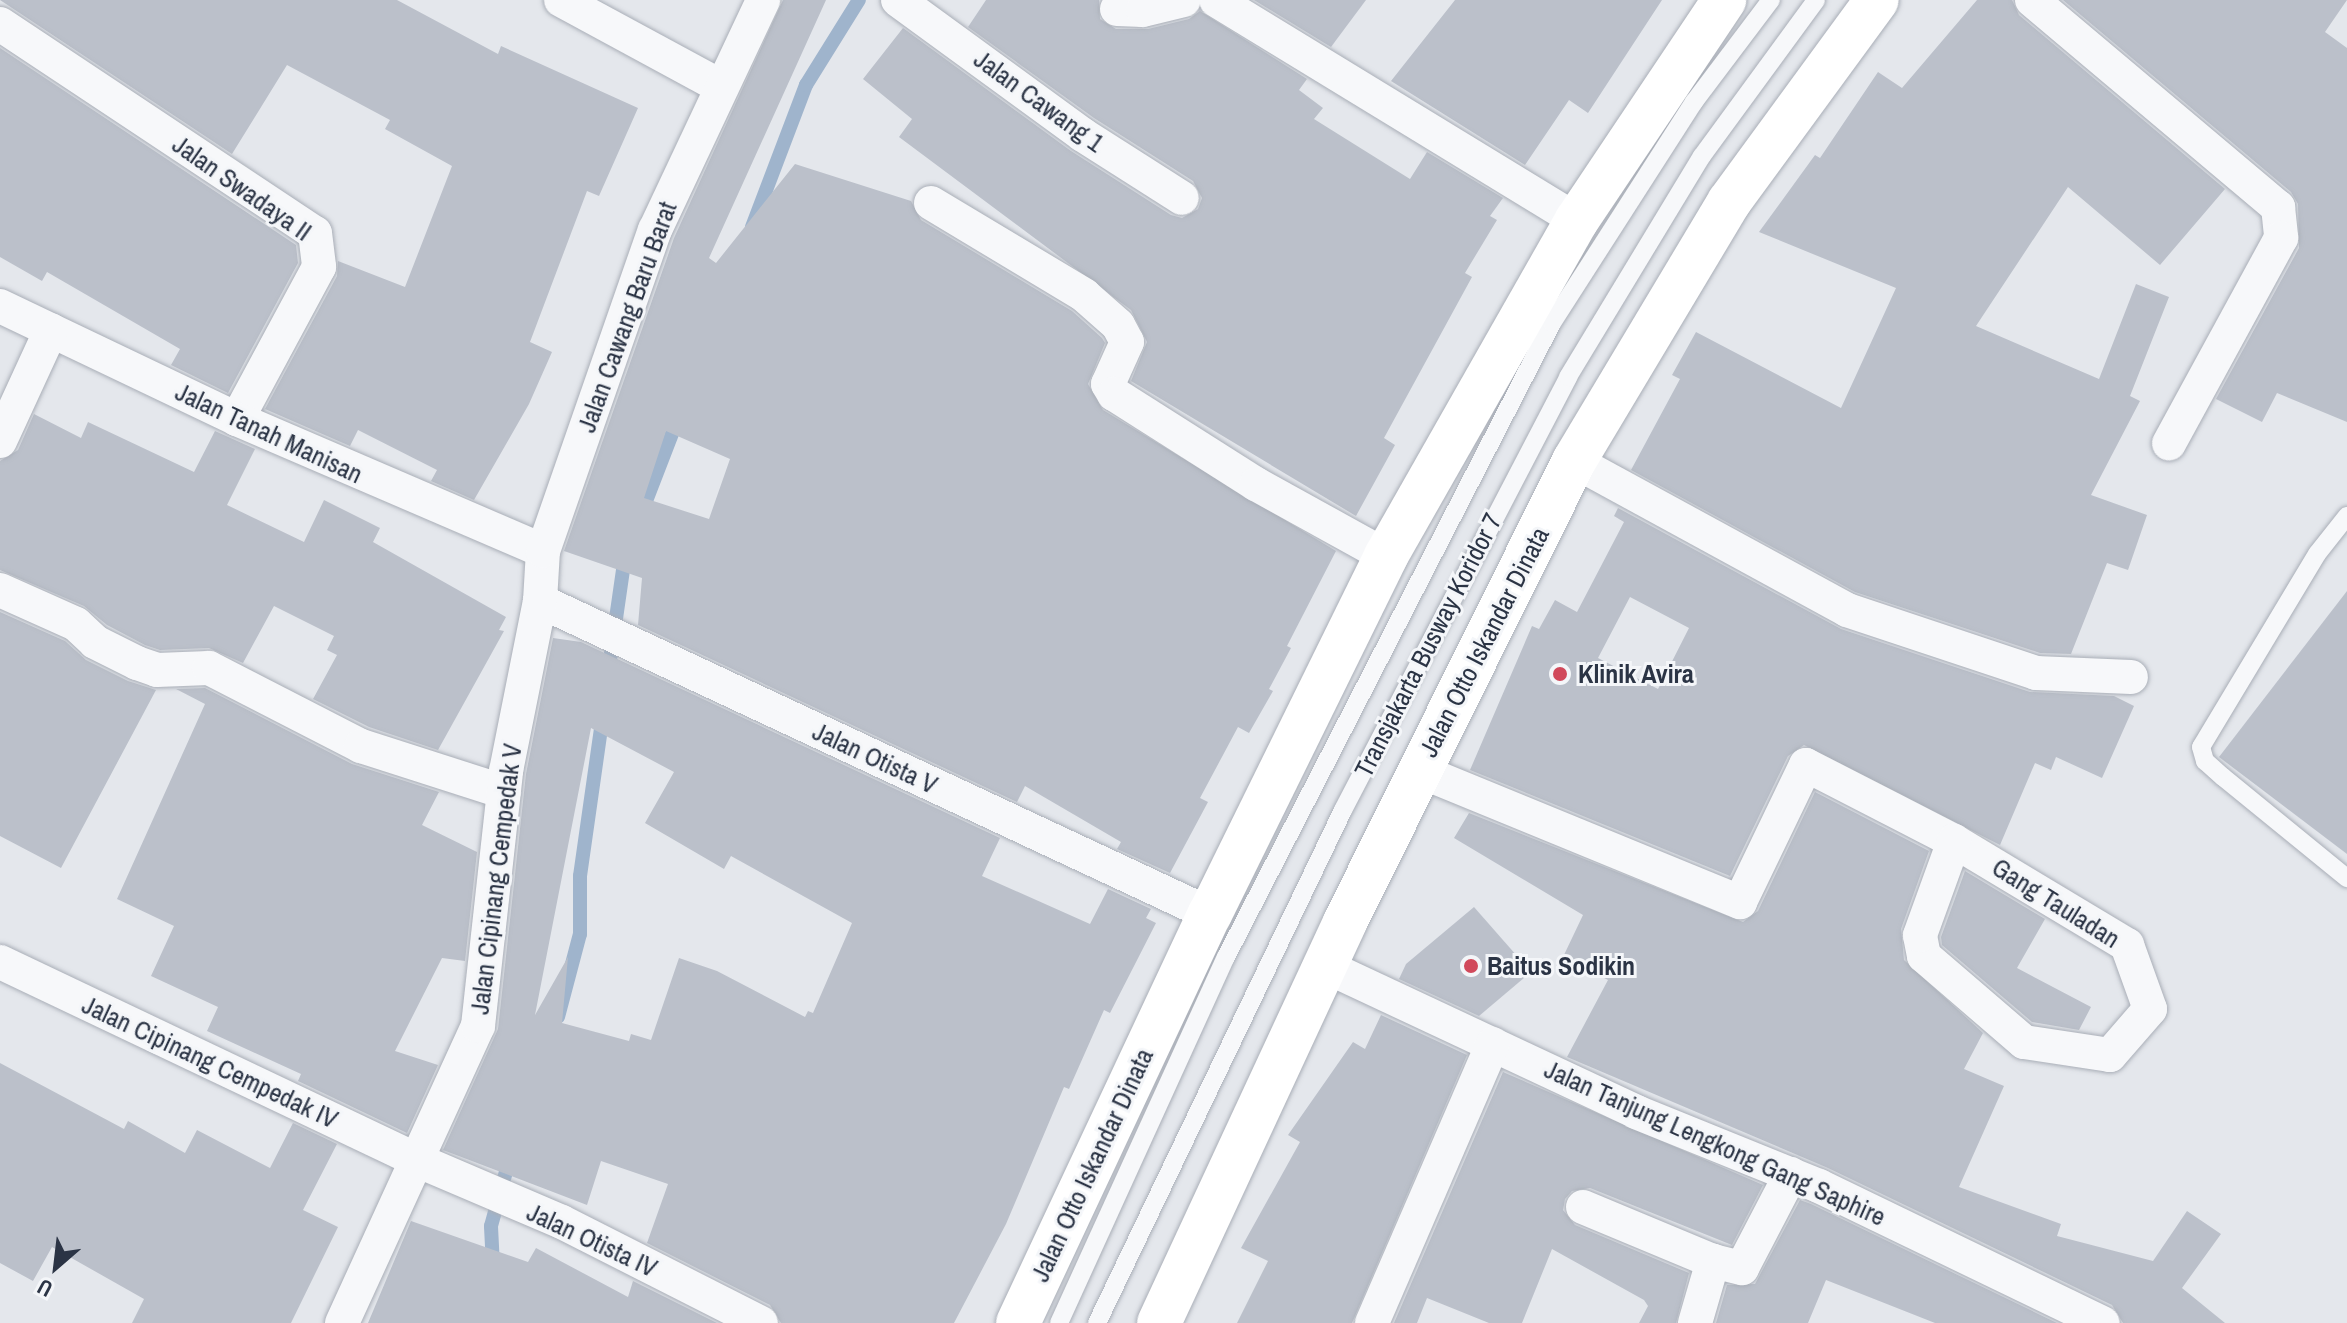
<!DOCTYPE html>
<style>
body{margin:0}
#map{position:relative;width:2347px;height:1323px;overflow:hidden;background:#e4e7ec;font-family:"Archivo Narrow",sans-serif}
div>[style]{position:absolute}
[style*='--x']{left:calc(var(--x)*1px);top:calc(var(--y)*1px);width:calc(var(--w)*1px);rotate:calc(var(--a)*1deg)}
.stream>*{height:14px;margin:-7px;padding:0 7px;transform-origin:7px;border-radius:7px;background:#9fb4cc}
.building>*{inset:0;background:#bbc0ca}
.roads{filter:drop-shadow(0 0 2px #a9aeb7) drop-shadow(0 0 2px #a9aeb7)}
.lane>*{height:18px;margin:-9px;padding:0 9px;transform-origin:9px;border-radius:9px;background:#f7f8fa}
.street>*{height:34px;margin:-17px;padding:0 17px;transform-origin:17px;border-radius:17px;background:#f7f8fa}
.primary>*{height:44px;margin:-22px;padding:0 22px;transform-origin:22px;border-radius:22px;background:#fff}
.dots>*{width:22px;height:22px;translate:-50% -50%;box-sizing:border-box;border:4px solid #f4f6f9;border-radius:50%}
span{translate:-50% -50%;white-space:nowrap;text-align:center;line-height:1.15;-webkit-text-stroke:6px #f4f6f9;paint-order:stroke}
.street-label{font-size:26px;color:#2b3445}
.poi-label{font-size:26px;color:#2b3445;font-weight:700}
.left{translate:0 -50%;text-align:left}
.north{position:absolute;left:16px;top:1227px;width:80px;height:80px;-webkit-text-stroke:6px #f4f6f9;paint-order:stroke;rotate:208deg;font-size:22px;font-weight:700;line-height:32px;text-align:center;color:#2b3445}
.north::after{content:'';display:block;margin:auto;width:28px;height:36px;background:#2b3445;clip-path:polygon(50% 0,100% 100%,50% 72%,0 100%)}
</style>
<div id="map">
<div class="stream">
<div style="--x:752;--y:227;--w:152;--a:-69.2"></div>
<div style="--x:806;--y:85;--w:100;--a:-58.1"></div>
<div style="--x:641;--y:514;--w:103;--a:-68.9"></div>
<div style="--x:608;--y:674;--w:119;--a:-81.8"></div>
<div style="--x:558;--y:1017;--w:86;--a:-75.2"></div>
<div style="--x:580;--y:934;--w:58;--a:-90"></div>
<div style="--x:580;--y:876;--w:164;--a:-81.9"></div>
<div style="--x:493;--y:1266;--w:40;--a:-92.9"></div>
<div style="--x:491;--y:1226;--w:72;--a:-74.6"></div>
</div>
<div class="building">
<div style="clip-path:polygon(0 0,397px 0,498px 54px,501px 46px,638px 108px,599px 196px,587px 191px,530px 342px,552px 352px,529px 404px,474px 500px,431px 481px,437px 470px,358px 430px,350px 446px,265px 409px,337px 276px,338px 261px,405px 287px,452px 166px,385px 129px,390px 120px,287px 65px,232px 154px)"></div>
<div style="clip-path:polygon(evenodd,783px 0,826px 0,709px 258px,716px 263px,795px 164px,911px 201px,921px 220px,1072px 311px,1102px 338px,1105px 343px,1088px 384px,1103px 410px,1336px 551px,1287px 646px,1291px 648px,1269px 689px,1273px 691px,1249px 733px,1238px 727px,1200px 798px,1208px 802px,1170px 873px,1117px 849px,1121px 842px,1025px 786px,1017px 802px,638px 625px,642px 578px,564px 551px,674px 238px,783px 0,666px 431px,730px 459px,709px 519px,644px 498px,666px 431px)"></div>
<div style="clip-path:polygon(986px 0,1099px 0,1100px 19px,1116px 29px,1148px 29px,1189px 19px,1200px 11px,1307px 79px,1299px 90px,1323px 108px,1314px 119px,1410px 179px,1427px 152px,1503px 198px,1490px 216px,1497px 220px,1465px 273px,1472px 277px,1384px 438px,1395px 445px,1356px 516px,1131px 381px,1147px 342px,1131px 310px,899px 137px,912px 119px,863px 79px,903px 28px,1071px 151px,1171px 215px,1182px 218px,1198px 209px,1202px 198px,1193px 181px,1094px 118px,968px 27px)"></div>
<div style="clip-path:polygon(1254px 0,1366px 0,1331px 47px)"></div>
<div style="clip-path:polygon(1455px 0,1662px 0,1588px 113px,1569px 100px,1525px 165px,1391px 81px)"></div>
<div style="clip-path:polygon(1977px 0,2012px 0,2019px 15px,2225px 189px,2160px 265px,2068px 187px,1976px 326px,2099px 379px,2136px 284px,2169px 297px,2130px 396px,2140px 401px,2091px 495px,2147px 515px,2128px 570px,2107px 563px,2071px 654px,2040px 653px,1855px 592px,1631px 470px,1680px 379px,1672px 375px,1696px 332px,1841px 408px,1896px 288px,1759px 232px,1815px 155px,1820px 158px,1878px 72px,1902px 88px)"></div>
<div style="clip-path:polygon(2063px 0,2347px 0,2325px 32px,2347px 48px,2347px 422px,2277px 393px,2262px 422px,2216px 399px,2299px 248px,2298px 204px,2291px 192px)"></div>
<div style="clip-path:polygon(0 48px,296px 245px,298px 263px,228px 393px,171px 365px,180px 349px,47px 272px,42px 281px,0 257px)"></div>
<div style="clip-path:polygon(34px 414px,81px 438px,88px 422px,194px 472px,215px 431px,255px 449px,227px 505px,304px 542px,324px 500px,380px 528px,373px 542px,506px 617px,499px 630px,504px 631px,438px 750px,369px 727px,313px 699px,337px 655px,327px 650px,334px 636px,274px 606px,243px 663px,209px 648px,160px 650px,145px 645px,107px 625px,84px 606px,0 570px,0 461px,18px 450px)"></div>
<div style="clip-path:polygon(evenodd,1618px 508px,1841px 629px,2030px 692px,2114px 696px,2134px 706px,2102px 778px,2056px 757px,2051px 770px,2035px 763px,2000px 845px,1804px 745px,1788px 756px,1730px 876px,1470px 770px,1532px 626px,1539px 629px,1555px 600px,1577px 612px,1624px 522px,1614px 516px,1618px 508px,1630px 597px,1689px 628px,1658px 689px,1598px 658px,1630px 597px)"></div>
<div style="clip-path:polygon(2347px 591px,2347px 854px,2219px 757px)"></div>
<div style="clip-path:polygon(0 612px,65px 641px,86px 660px,128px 681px,156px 690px,61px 868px,0 836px)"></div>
<div style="clip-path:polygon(evenodd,553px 638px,581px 642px,1000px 838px,982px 876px,1090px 924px,1108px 889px,1151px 909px,1146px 918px,1156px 923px,1110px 1013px,1104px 1010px,1069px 1089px,1064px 1087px,1006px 1224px,954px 1323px,781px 1323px,770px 1305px,647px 1243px,668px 1184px,601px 1161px,587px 1205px,443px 1150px,498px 1029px,526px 774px,553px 638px,591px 728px,674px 772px,645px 823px,724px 869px,731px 856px,852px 923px,813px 1013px,808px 1011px,805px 1017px,717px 971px,679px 958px,651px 1040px,631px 1034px,629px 1041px,562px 1023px,568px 957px,535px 1015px,591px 728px)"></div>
<div style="clip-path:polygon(205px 688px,352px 764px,439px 792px,422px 825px,477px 852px,465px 961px,442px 958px,395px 1051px,438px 1065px,407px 1133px,298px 1081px,301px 1074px,207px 1031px,218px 1007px,151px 976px,174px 926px,117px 899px,205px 704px,176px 689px)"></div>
<div style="clip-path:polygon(1815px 792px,1929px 851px,1901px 929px,1904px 960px,1983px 1033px,1964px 1069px,2004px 1086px,1959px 1187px,2061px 1224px,2057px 1236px,2153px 1261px,2187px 1211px,2221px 1234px,2182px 1288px,2225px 1323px,2123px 1323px,2112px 1305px,1828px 1168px,1567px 1057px,1608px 980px,1563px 957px,1583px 915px,1454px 838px,1469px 813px,1743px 922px,1758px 911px)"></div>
<div style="clip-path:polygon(1965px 871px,2045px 919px,2017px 968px,2091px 1007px,2079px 1030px,2032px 1022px,1942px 945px,1941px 937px)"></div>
<div style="clip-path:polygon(1474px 907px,1531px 972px,1479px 1016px,1399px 979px,1406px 964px)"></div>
<div style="clip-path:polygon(1381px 1015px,1467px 1055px,1352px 1323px,1237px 1323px,1268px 1261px,1241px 1248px,1300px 1142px,1288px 1135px,1353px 1042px,1365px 1049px)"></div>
<div style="clip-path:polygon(0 1063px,124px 1129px,128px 1121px,185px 1153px,197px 1130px,270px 1168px,293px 1123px,337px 1144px,303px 1210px,338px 1227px,291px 1323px,132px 1323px,144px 1299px,52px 1247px,33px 1281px,0 1263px)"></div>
<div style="clip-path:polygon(1503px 1072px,1763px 1185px,1732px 1245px,1590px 1188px,1572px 1191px,1565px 1199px,1563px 1210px,1575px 1225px,1689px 1273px,1676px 1323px,1639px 1323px,1648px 1306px,1644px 1300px,1552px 1249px,1522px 1323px,1489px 1323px,1427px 1298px,1417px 1323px,1394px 1323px)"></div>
<div style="clip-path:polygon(1800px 1200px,1811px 1204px,2057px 1323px,1935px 1323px,1826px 1280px,1808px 1323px,1716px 1323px,1727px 1285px,1755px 1284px)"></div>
<div style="clip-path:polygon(411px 1221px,528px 1262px,536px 1248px,628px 1297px,633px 1281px,717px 1323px,368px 1323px)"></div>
</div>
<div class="roads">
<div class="lane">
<div style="--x:2347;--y:516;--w:48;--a:128.3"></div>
<div style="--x:2317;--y:554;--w:225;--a:121"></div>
<div style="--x:2201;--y:747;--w:15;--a:74"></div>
<div style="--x:2205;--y:761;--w:24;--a:42"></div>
<div style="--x:2223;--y:777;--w:160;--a:39.2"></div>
<div style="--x:1059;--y:1323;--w:402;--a:-65.5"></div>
<div style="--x:1226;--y:957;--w:713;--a:-62.79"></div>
<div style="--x:1552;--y:323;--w:263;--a:-57.3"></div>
<div style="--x:1694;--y:102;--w:128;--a:-53"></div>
<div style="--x:1097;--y:1323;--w:569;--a:-64.38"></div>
<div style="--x:1343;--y:810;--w:488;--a:-62.5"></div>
<div style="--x:1568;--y:377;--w:258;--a:-58.8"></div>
<div style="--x:1702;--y:156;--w:193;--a:-53.8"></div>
</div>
<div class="street">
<div style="--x:561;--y:0;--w:181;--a:28.4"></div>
<div style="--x:898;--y:0;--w:229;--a:36.1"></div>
<div style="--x:1083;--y:135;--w:117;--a:32.5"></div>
<div style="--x:1216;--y:0;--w:423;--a:31.4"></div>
<div style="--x:2032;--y:0;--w:322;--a:40.1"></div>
<div style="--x:2278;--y:207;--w:31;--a:84"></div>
<div style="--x:2281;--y:238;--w:234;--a:118.6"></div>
<div style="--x:1117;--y:9;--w:26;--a:2"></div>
<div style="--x:1143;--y:10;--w:42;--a:-13.7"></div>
<div style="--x:0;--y:24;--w:378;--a:33.6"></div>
<div style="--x:315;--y:233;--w:34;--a:83"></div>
<div style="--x:319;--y:267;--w:173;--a:118.3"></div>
<div style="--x:931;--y:203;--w:179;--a:31"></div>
<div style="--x:1084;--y:295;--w:45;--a:41.4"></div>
<div style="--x:1118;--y:325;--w:19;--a:62"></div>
<div style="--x:1127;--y:342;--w:46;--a:114.3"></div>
<div style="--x:1108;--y:384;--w:12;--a:59"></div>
<div style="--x:1114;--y:394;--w:168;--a:32.4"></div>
<div style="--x:1256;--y:484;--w:149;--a:29"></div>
<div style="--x:0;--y:306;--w:263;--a:25.5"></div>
<div style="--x:237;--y:419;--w:333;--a:23.3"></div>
<div style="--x:0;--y:441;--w:122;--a:-65.3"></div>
<div style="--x:1574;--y:461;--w:311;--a:28.6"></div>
<div style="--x:1847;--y:610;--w:199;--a:18.4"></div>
<div style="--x:2036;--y:673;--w:95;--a:2.4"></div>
<div style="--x:0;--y:590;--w:83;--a:24.1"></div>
<div style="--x:76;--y:624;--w:26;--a:43"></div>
<div style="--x:95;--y:642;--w:47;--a:26.6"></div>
<div style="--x:137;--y:663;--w:21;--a:19"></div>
<div style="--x:157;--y:670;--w:52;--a:-2.2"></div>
<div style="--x:209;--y:668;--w:171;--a:27.2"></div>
<div style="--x:361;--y:746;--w:150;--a:17.8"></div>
<div style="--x:540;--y:601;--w:740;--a:25.04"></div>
<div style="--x:1420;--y:771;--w:346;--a:22.3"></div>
<div style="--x:1740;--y:902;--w:152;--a:-64.3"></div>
<div style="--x:1806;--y:765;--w:166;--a:27.2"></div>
<div style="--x:1954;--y:841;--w:202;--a:31"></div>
<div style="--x:2127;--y:945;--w:68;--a:70.2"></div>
<div style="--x:2150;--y:1009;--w:61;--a:131"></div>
<div style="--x:2110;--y:1055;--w:87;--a:-171.4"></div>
<div style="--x:2024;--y:1042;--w:132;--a:-139.3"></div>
<div style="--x:1924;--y:956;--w:21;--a:-101"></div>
<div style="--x:1920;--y:935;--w:100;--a:-70.1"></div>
<div style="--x:0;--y:962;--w:464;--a:25.4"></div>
<div style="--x:419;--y:1161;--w:155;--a:23.1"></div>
<div style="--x:562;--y:1222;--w:223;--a:26.9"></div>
<div style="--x:1325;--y:966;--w:344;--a:25.1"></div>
<div style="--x:1636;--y:1112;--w:197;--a:22"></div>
<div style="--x:1819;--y:1186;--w:315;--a:25.8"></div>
<div style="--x:1583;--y:1207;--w:141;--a:22.6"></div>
<div style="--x:342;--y:1323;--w:327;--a:-65.4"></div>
<div style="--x:478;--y:1026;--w:257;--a:-83.7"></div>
<div style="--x:506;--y:771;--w:173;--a:-78.7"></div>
<div style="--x:540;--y:601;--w:50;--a:-86.6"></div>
<div style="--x:543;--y:551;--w:340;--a:-70.8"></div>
<div style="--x:655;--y:230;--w:254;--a:-64.8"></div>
<div style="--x:1372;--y:1323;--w:304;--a:-66.6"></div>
<div style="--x:1695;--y:1323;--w:65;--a:-73.8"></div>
<div style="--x:1713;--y:1261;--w:30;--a:14"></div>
<div style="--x:1742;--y:1268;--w:106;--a:-62.5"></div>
</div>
<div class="primary">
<div style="--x:1018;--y:1323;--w:452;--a:-64.9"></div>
<div style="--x:1210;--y:914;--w:399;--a:-63.8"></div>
<div style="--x:1386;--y:556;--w:386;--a:-60.4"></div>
<div style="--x:1577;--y:220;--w:265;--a:-56.2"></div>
<div style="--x:1159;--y:1323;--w:442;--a:-65.1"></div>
<div style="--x:1345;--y:922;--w:515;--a:-63.58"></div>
<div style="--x:1574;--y:461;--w:302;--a:-59.1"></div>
<div style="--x:1729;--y:202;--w:250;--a:-53.8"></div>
</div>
</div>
<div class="dots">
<div style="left:1560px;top:674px;background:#d1495b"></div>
<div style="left:1471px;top:966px;background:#d1495b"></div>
</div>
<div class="street-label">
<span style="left:1039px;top:101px;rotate:36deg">Jalan Cawang 1</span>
<span style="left:242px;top:188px;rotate:35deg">Jalan Swadaya II</span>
<span style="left:627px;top:317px;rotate:-70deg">Jalan Cawang Baru Barat</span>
<span style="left:269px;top:433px;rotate:25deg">Jalan Tanah Manisan</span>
<span style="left:1484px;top:642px;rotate:-63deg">Jalan Otto Iskandar Dinata</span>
<span style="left:1428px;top:645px;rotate:-63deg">Transjakarta Busway Koridor 7</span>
<span style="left:875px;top:758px;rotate:25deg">Jalan Otista V</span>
<span style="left:496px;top:879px;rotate:-83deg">Jalan Cipinang Cempedak V</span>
<span style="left:2056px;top:903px;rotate:32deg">Gang Tauladan</span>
<span style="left:210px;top:1062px;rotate:25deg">Jalan Cipinang Cempedak IV</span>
<span style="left:1715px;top:1143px;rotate:24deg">Jalan Tanjung Lengkong Gang Saphire</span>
<span style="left:1092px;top:1165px;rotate:-65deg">Jalan Otto Iskandar Dinata</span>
<span style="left:592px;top:1240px;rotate:25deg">Jalan Otista IV</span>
</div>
<div class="poi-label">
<span class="left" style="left:1578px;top:674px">Klinik Avira</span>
<span class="left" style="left:1487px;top:966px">Baitus Sodikin</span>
</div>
<div class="north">U</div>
</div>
